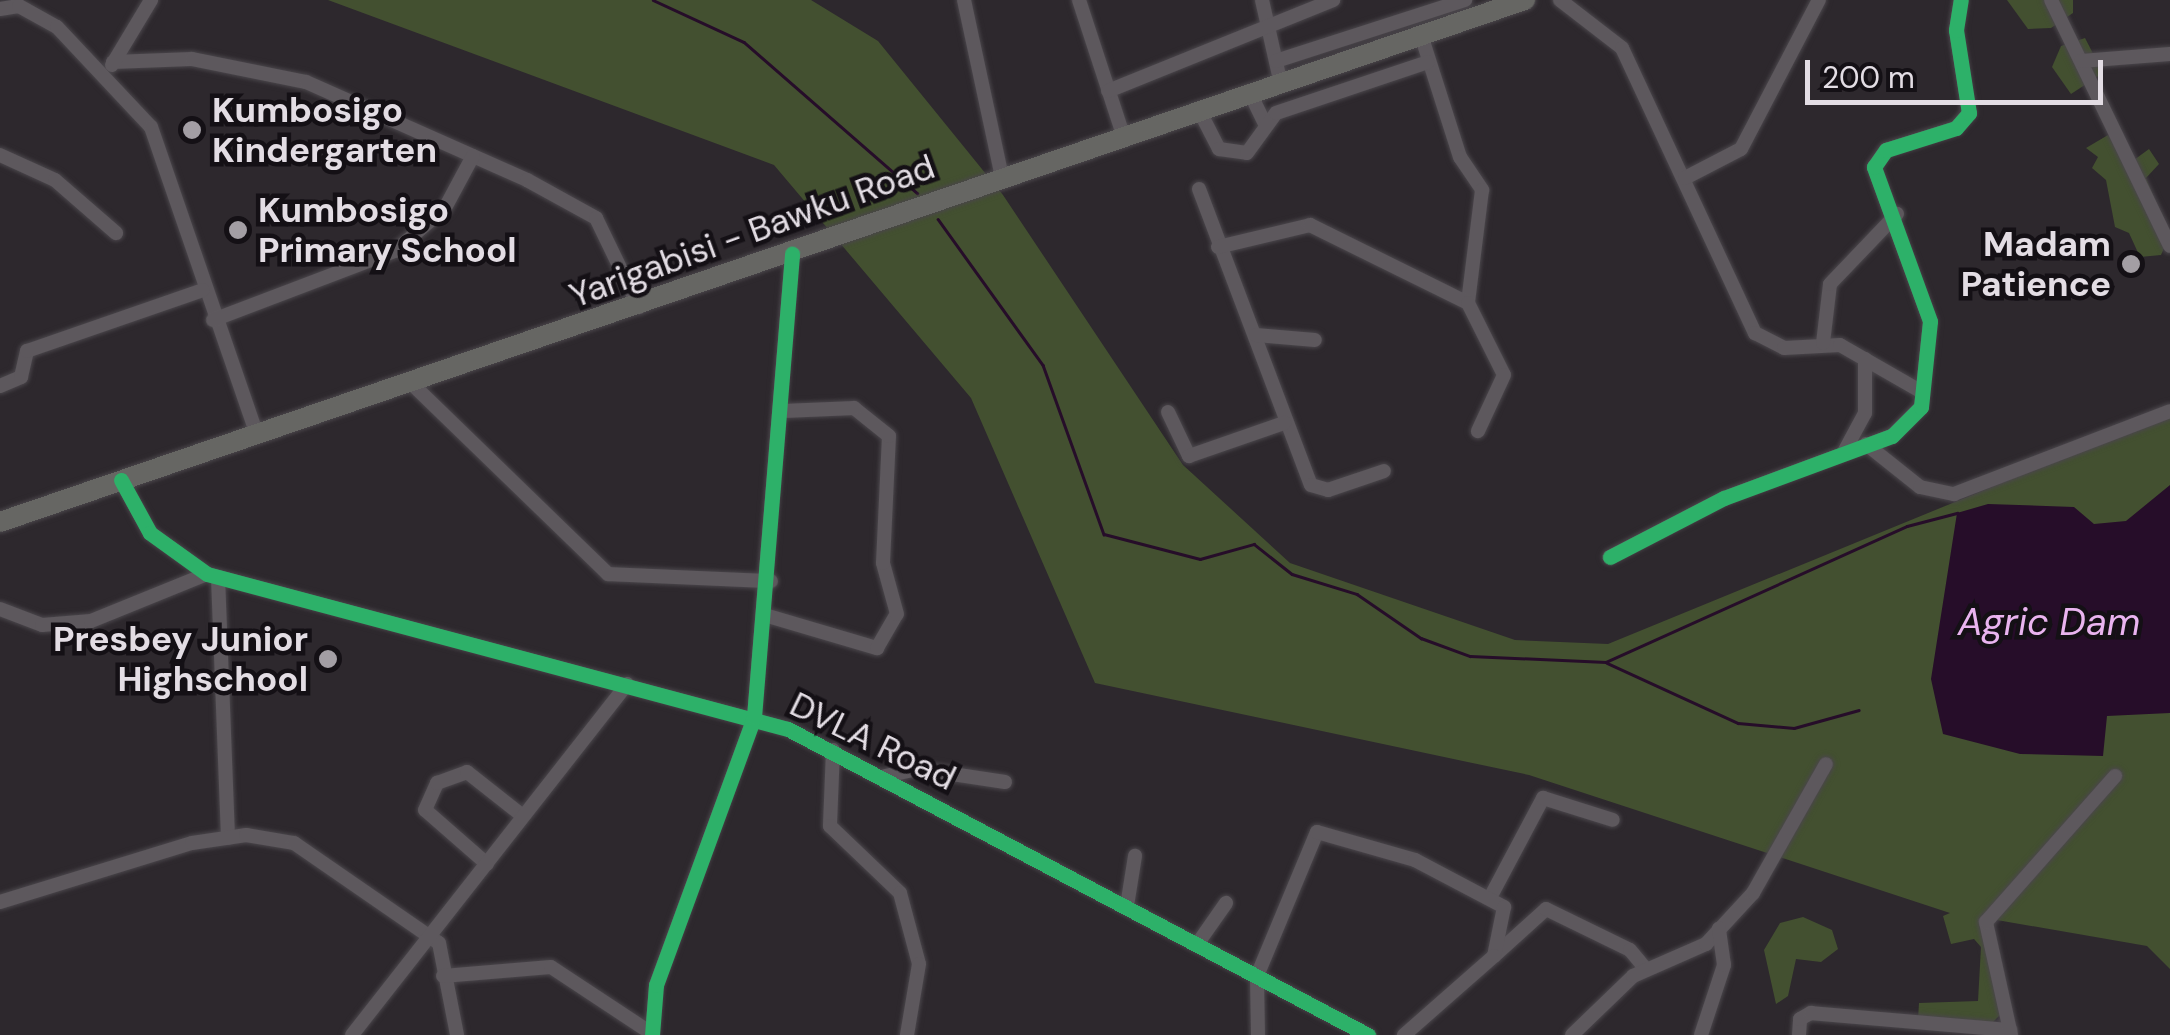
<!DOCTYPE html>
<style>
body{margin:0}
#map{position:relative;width:2170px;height:1035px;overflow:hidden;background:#2d282d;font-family:"DM Sans",sans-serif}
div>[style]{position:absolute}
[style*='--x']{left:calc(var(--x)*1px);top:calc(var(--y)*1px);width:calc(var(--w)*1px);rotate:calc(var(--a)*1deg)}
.green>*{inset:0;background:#435030}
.water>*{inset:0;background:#260d29}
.stream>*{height:2.5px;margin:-1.25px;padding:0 1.25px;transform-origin:1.25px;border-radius:1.25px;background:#260d29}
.roads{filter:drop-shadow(0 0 2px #4a464b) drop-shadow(0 0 2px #4a464b)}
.minor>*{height:14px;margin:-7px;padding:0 7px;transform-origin:7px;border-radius:7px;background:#5d585d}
.highway>*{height:20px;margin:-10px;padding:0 10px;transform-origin:10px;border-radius:10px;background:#666663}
.cycleway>*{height:15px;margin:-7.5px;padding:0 7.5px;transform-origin:7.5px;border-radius:7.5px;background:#2db169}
.dots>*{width:28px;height:28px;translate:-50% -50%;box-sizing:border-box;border:5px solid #141015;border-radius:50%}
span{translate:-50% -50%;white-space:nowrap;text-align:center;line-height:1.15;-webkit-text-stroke:9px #141015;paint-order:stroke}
.poi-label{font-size:35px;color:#e3dde4;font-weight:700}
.left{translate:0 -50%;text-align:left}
.right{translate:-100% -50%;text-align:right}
.street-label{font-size:35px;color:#e3dde4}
.water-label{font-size:38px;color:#e9b4ef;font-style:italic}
.scale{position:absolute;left:1805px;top:60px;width:298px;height:45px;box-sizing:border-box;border:5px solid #e3dde4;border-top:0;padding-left:12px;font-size:30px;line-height:35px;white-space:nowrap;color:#e3dde4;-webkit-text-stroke:8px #141015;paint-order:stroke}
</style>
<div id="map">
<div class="green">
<div style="clip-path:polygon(328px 0,811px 0,878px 41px,1003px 195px,1183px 465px,1290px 563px,1515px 640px,1608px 644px,2170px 414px,2170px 969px,2147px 946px,1991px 919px,2002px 1013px,1991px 1024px,1918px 1019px,1919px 1003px,1978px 1001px,1981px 947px,1974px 939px,1951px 944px,1943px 916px,1950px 913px,1529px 775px,1095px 683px,971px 398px,774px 165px)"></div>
<div style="clip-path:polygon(2007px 0,2073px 0,2073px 13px,2051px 28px,2028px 29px)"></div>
<div style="clip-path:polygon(2085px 38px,2103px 73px,2071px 94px,2052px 67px,2061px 46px)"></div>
<div style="clip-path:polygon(2108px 135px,2134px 160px,2149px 149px,2159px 164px,2146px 178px,2170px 235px,2161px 255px,2140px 257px,2129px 233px,2115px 227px,2106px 180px,2092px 168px,2098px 157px,2086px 148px)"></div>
<div style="clip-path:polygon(1803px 917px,1832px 930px,1838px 949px,1821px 962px,1796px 959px,1788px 996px,1776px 1004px,1764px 950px,1780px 923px)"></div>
</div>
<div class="water">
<div style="clip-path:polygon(2170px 485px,2170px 713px,2107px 716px,2103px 756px,2020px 754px,1943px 734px,1931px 679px,1957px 513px,1988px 504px,2074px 507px,2094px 524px,2126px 521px)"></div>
</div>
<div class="stream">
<div style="--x:653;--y:0;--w:100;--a:24.8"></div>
<div style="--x:744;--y:42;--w:230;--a:41.1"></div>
<div style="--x:938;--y:219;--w:180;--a:54.3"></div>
<div style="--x:1043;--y:365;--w:180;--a:70.2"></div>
<div style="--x:1104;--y:534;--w:99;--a:14.6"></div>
<div style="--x:1200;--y:559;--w:56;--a:-15.5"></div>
<div style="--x:1254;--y:544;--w:48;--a:38.3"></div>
<div style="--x:1292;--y:574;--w:68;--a:17.1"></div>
<div style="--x:1357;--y:594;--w:78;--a:34.5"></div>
<div style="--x:1421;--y:638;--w:52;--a:20.2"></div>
<div style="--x:1470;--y:656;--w:136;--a:2.5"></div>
<div style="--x:1606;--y:662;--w:330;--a:-24.3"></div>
<div style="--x:1907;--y:526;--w:52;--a:-14.6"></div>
<div style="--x:1607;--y:663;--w:144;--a:24.6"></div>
<div style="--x:1738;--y:723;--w:56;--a:5.1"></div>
<div style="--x:1794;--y:728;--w:67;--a:-15.5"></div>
</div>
<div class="roads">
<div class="minor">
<div style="--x:964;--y:0;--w:181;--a:77.9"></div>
<div style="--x:1079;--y:0;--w:142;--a:71.9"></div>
<div style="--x:1262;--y:0;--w:82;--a:77.3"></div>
<div style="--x:1560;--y:0;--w:78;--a:37.7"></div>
<div style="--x:1622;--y:48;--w:315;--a:65"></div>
<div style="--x:1755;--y:333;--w:33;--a:27"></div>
<div style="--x:1784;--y:348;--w:56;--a:-3.1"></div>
<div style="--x:1840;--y:345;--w:95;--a:29.8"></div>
<div style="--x:2051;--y:0;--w:273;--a:64.2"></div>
<div style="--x:0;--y:9;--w:19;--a:-9"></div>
<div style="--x:19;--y:6;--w:43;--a:28.9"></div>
<div style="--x:57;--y:27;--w:137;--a:46.8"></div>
<div style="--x:151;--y:127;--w:326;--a:71"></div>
<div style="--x:1422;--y:38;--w:125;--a:72.3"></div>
<div style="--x:1460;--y:157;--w:40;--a:56"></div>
<div style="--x:1482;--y:190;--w:114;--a:97.1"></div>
<div style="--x:1276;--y:61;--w:199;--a:-17.9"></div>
<div style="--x:2081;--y:61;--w:89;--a:-4.5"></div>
<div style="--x:113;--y:62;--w:79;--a:-2.2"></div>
<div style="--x:192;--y:59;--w:116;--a:11.4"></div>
<div style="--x:306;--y:82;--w:242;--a:23.9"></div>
<div style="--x:527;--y:180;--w:79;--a:28.8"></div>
<div style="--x:596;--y:218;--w:99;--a:64.2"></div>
<div style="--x:112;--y:65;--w:76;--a:-59"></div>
<div style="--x:1108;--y:91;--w:243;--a:-22"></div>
<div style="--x:1249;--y:91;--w:34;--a:64"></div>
<div style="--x:1199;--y:110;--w:44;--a:62.9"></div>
<div style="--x:1219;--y:149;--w:28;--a:8"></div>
<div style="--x:1247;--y:153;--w:49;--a:-54.1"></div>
<div style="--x:1276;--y:113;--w:160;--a:-18.5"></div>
<div style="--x:0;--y:155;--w:60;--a:24.4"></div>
<div style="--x:55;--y:180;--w:81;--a:41"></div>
<div style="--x:1685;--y:178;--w:63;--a:-27.4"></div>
<div style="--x:1741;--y:149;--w:168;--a:-62.4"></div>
<div style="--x:1199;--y:189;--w:316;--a:69.3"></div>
<div style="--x:1311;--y:485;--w:18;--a:16"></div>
<div style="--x:1328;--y:490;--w:59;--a:-18.7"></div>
<div style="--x:1218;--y:247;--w:95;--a:-13.4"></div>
<div style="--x:1310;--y:225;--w:176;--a:26.3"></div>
<div style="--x:1468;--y:303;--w:80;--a:63.4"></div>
<div style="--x:1504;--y:375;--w:62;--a:114.9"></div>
<div style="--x:213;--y:320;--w:195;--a:-20.8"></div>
<div style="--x:395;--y:251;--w:66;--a:-40.7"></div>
<div style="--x:445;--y:208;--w:59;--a:-61.7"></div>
<div style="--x:1256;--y:335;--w:59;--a:4.8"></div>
<div style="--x:1823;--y:343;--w:59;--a:-83.2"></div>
<div style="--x:1830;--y:284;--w:97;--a:-46.3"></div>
<div style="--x:410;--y:382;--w:276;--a:44.1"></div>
<div style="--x:608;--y:574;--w:163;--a:2.5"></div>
<div style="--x:0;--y:386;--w:23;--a:-23"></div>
<div style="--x:21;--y:377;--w:27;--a:-77"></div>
<div style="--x:27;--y:351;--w:186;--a:-19.1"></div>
<div style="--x:1168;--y:412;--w:49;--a:64.5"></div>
<div style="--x:1189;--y:456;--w:101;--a:-19.2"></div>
<div style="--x:1866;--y:444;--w:69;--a:38.5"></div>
<div style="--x:1920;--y:487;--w:35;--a:12"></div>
<div style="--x:1954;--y:494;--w:231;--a:-21"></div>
<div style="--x:1844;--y:452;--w:44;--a:-61.7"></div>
<div style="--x:1865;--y:413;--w:54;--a:-90"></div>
<div style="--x:121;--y:480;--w:60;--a:61.3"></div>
<div style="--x:150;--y:533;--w:70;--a:35.7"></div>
<div style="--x:207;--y:574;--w:601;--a:14.94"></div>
<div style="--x:788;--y:729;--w:656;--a:27.82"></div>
<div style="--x:1610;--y:557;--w:128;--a:-27.4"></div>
<div style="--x:1724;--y:498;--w:179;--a:-20.3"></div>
<div style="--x:1892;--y:436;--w:41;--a:-45"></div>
<div style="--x:1921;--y:407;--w:86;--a:-84"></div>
<div style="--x:1930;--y:321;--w:164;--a:-110"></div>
<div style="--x:1874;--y:167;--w:21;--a:-55"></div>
<div style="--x:1886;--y:150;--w:73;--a:-17.4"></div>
<div style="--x:1956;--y:128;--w:20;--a:-49"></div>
<div style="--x:1969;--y:113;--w:84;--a:-98.9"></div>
<div style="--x:1956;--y:30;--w:30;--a:-81"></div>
<div style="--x:218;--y:577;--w:261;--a:87.8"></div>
<div style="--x:0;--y:609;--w:45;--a:20.9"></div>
<div style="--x:42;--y:625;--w:49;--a:-4.7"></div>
<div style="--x:91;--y:621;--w:125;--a:-22.1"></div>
<div style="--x:768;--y:616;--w:114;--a:16.4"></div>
<div style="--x:877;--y:648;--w:39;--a:-60"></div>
<div style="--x:897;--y:614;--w:53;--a:-105.4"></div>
<div style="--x:883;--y:563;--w:127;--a:-87.3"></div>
<div style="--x:889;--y:436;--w:45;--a:-141.3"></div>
<div style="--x:854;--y:408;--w:70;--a:177.5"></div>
<div style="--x:833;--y:750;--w:76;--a:92.3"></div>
<div style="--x:830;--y:826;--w:97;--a:43.7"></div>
<div style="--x:900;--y:893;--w:73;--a:75"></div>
<div style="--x:919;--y:964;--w:72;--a:99.6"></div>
<div style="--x:885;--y:776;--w:35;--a:-12"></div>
<div style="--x:919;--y:769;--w:87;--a:8.6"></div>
<div style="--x:487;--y:864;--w:82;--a:-138.9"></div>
<div style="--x:425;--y:810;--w:30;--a:-66"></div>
<div style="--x:437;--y:783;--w:32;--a:-20"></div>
<div style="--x:467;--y:772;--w:71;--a:38.2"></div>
<div style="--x:1492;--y:894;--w:109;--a:-62"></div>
<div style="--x:1543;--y:798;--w:73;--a:17.4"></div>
<div style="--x:0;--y:902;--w:201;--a:-17.1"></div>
<div style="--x:192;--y:843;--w:55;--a:-8.4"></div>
<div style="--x:246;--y:835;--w:49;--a:9.5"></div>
<div style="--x:294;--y:843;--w:176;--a:34.6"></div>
<div style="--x:439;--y:943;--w:94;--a:78.9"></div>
<div style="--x:1127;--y:906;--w:51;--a:-80.9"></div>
<div style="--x:1198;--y:943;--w:49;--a:-55"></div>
<div style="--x:1494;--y:956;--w:70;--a:-42.1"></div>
<div style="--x:1546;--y:909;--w:93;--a:26"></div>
<div style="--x:1630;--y:950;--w:25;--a:50"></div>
<div style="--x:443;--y:976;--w:108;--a:-4.8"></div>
<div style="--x:551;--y:967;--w:120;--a:33.4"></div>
<div style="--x:352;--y:1035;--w:446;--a:-51.9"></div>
<div style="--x:652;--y:1035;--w:50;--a:-85.4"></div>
<div style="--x:656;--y:985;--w:285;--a:-69.9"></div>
<div style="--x:754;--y:717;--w:465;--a:-85.3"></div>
<div style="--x:1258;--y:1035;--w:59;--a:-91"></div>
<div style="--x:1257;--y:976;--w:156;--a:-67.4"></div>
<div style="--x:1317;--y:832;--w:102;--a:15.9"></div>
<div style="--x:1415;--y:860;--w:101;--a:27.8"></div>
<div style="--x:1504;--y:907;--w:50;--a:101.5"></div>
<div style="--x:1494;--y:956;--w:120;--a:138.7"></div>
<div style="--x:1572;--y:1035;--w:85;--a:-44"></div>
<div style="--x:1633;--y:976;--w:80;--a:-23.7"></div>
<div style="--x:1706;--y:944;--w:69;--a:-47.3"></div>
<div style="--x:1753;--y:893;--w:148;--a:-60.5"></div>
<div style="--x:1701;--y:1035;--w:74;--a:-71.8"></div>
<div style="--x:1724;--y:965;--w:37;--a:-98"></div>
<div style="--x:1799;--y:1035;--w:16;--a:-86"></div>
<div style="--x:1800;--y:1019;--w:13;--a:-29"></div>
<div style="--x:1811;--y:1013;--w:200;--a:4.9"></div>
<div style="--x:2011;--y:1035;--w:116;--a:-102.5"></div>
<div style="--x:1986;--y:922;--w:195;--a:-48.5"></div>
</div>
<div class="highway">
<div style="--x:0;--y:522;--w:1612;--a:-18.9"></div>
</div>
</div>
<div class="cycleway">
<div style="--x:121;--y:480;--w:60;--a:61.3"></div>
<div style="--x:150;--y:533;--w:70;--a:35.7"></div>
<div style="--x:207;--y:574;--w:601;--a:14.94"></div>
<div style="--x:788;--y:729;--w:656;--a:27.82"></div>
<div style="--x:1610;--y:557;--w:128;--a:-27.4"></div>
<div style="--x:1724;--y:498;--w:179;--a:-20.3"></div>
<div style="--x:1892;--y:436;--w:41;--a:-45"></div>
<div style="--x:1921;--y:407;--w:86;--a:-84"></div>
<div style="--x:1930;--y:321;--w:164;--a:-110"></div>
<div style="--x:1874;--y:167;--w:21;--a:-55"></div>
<div style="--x:1886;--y:150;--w:73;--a:-17.4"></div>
<div style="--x:1956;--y:128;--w:20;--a:-49"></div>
<div style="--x:1969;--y:113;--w:84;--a:-98.9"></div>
<div style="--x:1956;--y:30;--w:30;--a:-81"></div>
<div style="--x:652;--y:1035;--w:50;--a:-85.4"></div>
<div style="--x:656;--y:985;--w:285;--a:-69.9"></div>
<div style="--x:754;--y:717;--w:465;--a:-85.3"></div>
</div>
<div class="dots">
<div style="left:192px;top:130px;background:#a39ea4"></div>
<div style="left:238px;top:230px;background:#a39ea4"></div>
<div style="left:2131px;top:264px;background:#a39ea4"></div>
<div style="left:328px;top:659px;background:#a39ea4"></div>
</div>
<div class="poi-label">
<span class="left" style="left:212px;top:130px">Kumbosigo<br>Kindergarten</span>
<span class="left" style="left:258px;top:230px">Kumbosigo<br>Primary School</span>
<span class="right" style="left:2111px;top:264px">Madam<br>Patience</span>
<span class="right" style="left:308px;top:659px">Presbey Junior<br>Highschool</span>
</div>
<div class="street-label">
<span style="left:752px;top:231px;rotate:-20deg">Yarigabisi - Bawku Road</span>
<span style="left:873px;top:741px;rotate:26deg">DVLA Road</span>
</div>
<div class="water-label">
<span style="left:2049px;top:623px">Agric Dam</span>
</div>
<div class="scale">200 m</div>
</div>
